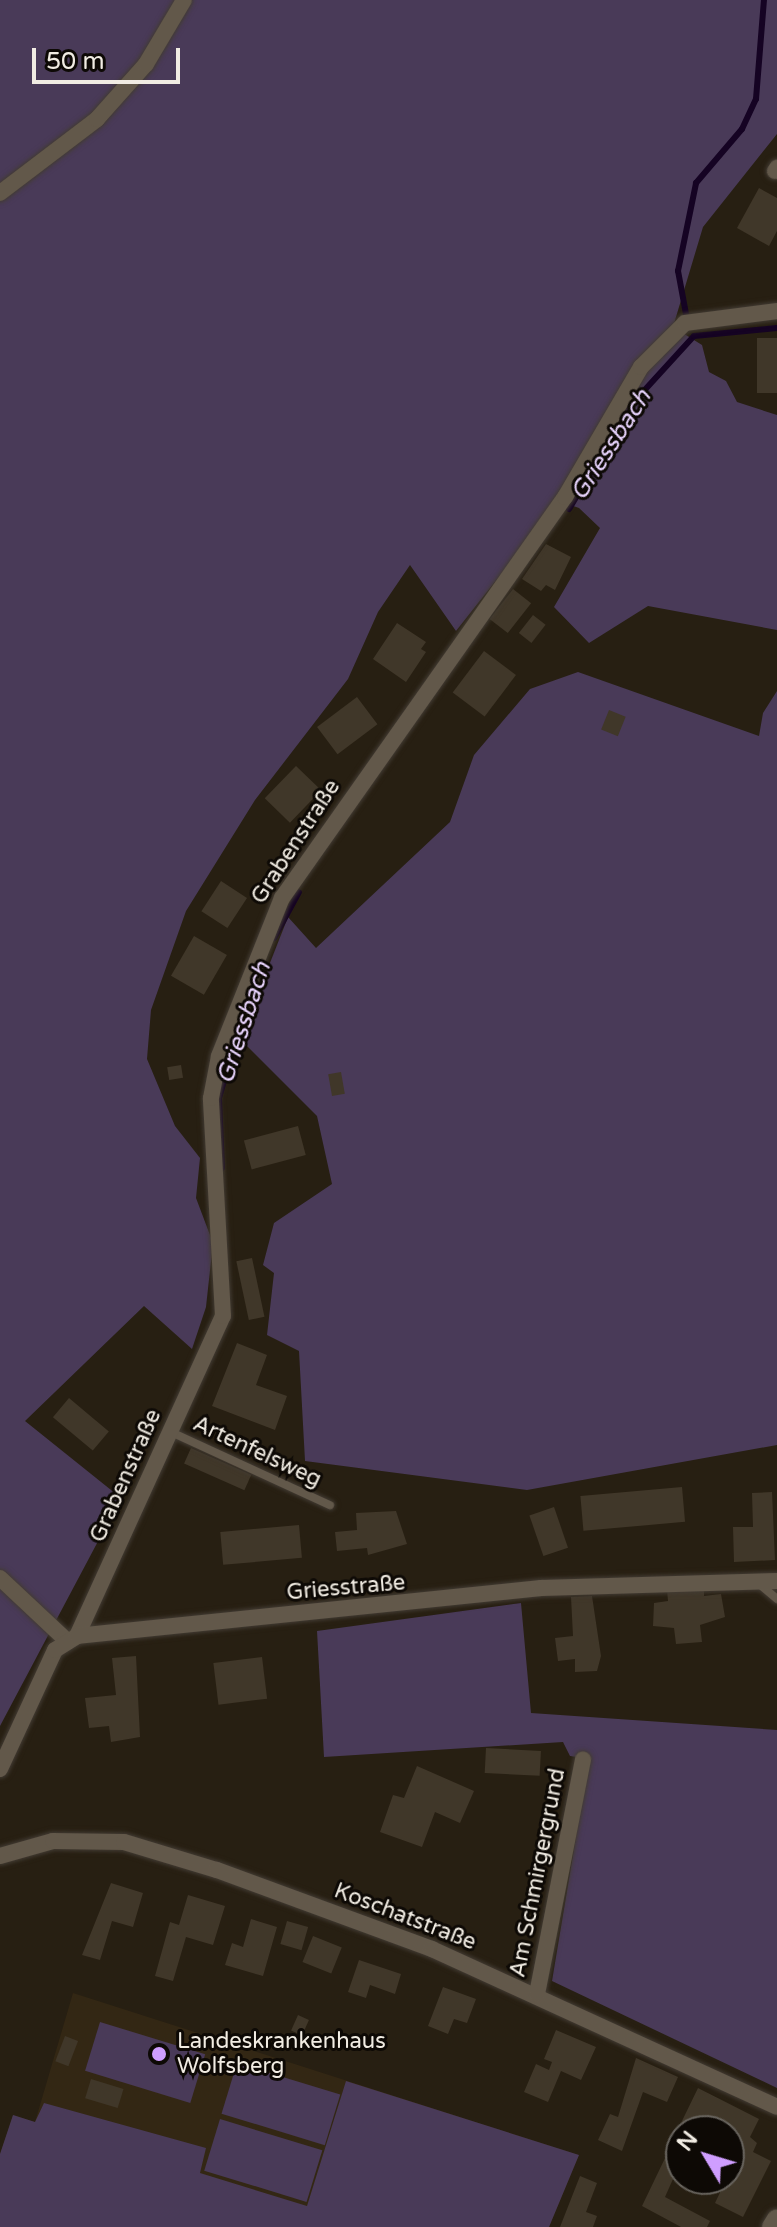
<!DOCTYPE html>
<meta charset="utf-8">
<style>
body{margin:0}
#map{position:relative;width:777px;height:2227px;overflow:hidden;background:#271f12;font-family:"Varela Round",sans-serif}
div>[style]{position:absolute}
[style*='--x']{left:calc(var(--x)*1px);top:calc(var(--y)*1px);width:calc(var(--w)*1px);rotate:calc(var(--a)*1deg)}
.built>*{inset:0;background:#332714}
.green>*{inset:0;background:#493a58;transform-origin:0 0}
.stream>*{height:6px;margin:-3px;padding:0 3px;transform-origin:3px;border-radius:3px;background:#150323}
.building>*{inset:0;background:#403729;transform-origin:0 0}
.roads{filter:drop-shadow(0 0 2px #423b33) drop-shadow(0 0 2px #423b33)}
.service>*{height:8px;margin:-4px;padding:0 4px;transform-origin:4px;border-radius:4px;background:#62584a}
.minor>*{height:16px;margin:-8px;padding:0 8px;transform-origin:8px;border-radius:8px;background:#62584a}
.tertiary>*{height:20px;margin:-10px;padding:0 10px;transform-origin:10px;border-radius:10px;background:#62584a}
.dots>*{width:22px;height:22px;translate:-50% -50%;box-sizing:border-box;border:4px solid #0d0905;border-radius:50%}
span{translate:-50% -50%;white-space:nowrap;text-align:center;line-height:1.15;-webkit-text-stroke:6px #0d0905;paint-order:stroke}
.street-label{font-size:22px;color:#f1ece3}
.poi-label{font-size:22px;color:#f1ece3}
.left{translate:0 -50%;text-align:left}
.water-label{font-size:24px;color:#e7d3fc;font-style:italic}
.north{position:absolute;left:665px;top:2115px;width:80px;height:80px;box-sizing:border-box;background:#0d0905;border:2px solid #68645e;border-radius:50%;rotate:308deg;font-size:22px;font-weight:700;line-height:32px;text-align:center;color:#f1ece3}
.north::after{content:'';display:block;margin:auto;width:28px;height:36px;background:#cf9eff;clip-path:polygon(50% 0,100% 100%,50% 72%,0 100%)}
.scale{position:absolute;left:32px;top:48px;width:148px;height:36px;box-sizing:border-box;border:4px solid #f1ece3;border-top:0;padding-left:10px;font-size:24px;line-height:28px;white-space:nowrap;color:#f1ece3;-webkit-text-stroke:6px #0d0905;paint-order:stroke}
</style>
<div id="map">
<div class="built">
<div style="clip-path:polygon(73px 1993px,579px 2155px,549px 2227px,0 2227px,0 2154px,13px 2115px,35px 2122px)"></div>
</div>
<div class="green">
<div style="clip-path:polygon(0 0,777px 0,777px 134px,703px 227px,673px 327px,702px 345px,709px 372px,726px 381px,737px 402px,777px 415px,777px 630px,648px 606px,589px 643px,554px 607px,600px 528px,579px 508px,559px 501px,456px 631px,410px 565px,378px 612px,348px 679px,255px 800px,186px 911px,151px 1010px,147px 1059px,175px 1126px,200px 1158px,196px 1198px,213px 1243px,206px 1307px,192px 1349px,144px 1306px,25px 1421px,121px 1498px,0 1726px)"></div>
<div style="clip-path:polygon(578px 672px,759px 736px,763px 713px,777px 691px,777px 1445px,527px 1490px,305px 1461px,299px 1351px,267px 1335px,274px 1273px,263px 1265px,274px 1223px,332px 1184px,317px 1116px,240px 1039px,288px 917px,316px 948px,450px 822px,474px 755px,530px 689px)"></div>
<div style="clip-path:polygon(521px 1603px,531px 1713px,777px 1730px,777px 2088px,552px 1981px,589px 1759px,570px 1756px,563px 1742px,324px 1757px,317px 1631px)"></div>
<div style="left:100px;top:2022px;width:110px;height:51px;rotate:17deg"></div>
<div style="left:237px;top:2063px;width:108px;height:53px;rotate:17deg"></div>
<div style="clip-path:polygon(346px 2081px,579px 2155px,549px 2227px,0 2227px,0 2154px,13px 2115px,35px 2122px,44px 2103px,206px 2148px,200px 2173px,307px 2206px)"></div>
<div style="left:220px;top:2119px;width:107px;height:54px;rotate:17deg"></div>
</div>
<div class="stream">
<div style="--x:686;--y:314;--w:44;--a:-100.5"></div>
<div style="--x:678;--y:271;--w:90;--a:-78.4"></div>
<div style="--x:696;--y:183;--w:71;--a:-49.6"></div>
<div style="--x:742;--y:129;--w:33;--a:-65"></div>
<div style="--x:756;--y:99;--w:99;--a:-85.4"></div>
<div style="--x:569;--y:509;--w:121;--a:-59.2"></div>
<div style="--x:631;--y:405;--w:93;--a:-47.6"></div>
<div style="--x:694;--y:336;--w:83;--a:-5.5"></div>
<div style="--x:274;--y:938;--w:52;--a:-61.5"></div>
<div style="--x:222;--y:1168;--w:70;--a:-92.5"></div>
<div style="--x:219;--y:1098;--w:82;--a:-73.8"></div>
</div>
<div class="building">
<div style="clip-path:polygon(759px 188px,777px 198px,777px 231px,769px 246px,737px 228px)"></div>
<div style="left:757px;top:338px;width:20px;height:55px"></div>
<div style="clip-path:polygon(546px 544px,571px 557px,555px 590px,546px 585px,541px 591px,522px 579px)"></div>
<div style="left:513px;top:589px;width:23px;height:38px;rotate:38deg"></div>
<div style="left:533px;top:615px;width:16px;height:23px;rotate:38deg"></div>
<div style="clip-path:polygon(397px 623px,426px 642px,421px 649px,426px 652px,406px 682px,373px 659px)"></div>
<div style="left:484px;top:651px;width:40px;height:52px;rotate:37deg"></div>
<div style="left:357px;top:697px;width:34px;height:50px;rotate:53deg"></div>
<div style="left:609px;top:710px;width:18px;height:21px;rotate:22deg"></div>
<div style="left:296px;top:766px;width:35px;height:45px;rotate:44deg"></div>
<div style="left:221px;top:881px;width:31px;height:36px;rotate:33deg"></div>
<div style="left:194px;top:936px;width:38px;height:46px;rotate:30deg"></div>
<div style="left:181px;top:1065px;width:13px;height:14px;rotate:81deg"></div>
<div style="left:341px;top:1072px;width:22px;height:13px;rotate:80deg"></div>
<div style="left:298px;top:1126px;width:30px;height:56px;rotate:75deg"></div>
<div style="left:252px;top:1258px;width:60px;height:16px;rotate:78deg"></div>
<div style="clip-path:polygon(237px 1343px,267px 1355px,256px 1385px,287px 1396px,275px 1430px,212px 1406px)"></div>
<div style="left:69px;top:1398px;width:52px;height:25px;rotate:40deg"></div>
<div style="left:191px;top:1448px;width:66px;height:17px;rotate:24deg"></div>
<div style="left:682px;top:1487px;width:35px;height:102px;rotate:85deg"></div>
<div style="clip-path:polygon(772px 1492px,775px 1560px,734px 1562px,733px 1527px,753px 1527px,752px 1493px)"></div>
<div style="left:554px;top:1507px;width:43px;height:26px;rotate:71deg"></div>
<div style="clip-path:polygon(396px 1511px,407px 1544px,368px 1555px,367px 1548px,337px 1551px,335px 1532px,357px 1530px,356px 1513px)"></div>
<div style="left:299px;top:1525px;width:33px;height:79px;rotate:85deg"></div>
<div style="clip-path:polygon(704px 1589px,704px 1596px,721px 1594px,725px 1617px,700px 1625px,702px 1642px,676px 1644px,674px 1628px,653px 1626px,654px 1603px,668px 1601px,667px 1590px)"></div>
<div style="clip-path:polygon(592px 1596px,601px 1656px,597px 1671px,575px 1672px,575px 1659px,558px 1661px,555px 1638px,573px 1636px,571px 1597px)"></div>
<div style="clip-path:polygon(136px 1656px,140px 1737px,111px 1742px,109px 1726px,89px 1728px,85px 1698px,116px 1695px,112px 1658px)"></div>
<div style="left:262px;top:1657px;width:42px;height:49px;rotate:83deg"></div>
<div style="left:486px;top:1748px;width:55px;height:25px;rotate:3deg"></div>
<div style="clip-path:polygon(417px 1766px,474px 1791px,460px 1823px,435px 1812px,422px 1847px,380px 1832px,393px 1795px,404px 1798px)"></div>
<div style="clip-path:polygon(111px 1883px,143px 1893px,133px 1927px,112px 1921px,100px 1960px,82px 1955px)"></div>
<div style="clip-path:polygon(188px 1895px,225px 1906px,213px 1945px,186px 1937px,173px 1981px,155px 1976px,170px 1922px,179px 1925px)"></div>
<div style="clip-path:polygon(251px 1919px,277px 1927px,263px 1976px,225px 1965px,232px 1943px,243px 1947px)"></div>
<div style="left:287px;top:1921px;width:22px;height:24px;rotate:16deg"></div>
<div style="left:313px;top:1936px;width:31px;height:28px;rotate:22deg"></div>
<div style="clip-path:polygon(359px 1960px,401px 1974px,395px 1994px,370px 1985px,366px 1998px,348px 1992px)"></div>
<div style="clip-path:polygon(443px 1987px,476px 1999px,467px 2023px,454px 2019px,448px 2034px,428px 2026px)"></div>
<div style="left:298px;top:2015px;width:12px;height:17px;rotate:24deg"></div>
<div style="clip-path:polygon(556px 2030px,596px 2047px,581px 2080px,561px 2071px,548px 2102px,524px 2092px,536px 2064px,549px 2070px,552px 2062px,544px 2059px)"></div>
<div style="left:65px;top:2036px;width:14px;height:27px;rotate:21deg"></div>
<div style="clip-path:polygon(636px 2058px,678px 2077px,667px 2102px,643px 2092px,622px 2151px,598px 2140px,610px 2114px,618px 2117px)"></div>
<div style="left:91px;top:2079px;width:34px;height:20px;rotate:17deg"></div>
<div style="clip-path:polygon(698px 2088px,759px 2119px,750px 2137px,757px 2143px,753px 2152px,771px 2161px,743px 2217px,715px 2203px,737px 2157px,729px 2131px,698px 2131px,681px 2123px)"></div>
<div style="clip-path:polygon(667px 2154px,681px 2161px,665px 2197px,710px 2221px,707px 2227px,681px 2227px,642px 2206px)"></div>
<div style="clip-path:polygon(580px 2176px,597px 2183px,586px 2212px,597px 2216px,593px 2227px,560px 2227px)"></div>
</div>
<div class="roads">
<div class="service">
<div style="--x:171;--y:1432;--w:175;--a:24.7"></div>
<div style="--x:758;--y:1583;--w:25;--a:40"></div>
</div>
<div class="minor">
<div style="--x:775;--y:171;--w:4;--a:-56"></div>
<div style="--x:0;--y:193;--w:122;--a:-37.3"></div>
<div style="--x:97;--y:119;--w:74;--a:-48.3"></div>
<div style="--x:146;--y:64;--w:74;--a:-59.3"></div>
<div style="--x:0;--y:1578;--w:89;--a:43.2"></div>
<div style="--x:77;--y:1636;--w:352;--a:-65.5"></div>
<div style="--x:223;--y:1316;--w:218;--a:-93.2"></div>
<div style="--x:211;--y:1098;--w:43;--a:-79.2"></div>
<div style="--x:219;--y:1056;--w:170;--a:-68.3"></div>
<div style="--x:282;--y:898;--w:491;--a:-54.8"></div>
<div style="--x:565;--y:497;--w:151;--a:-59.7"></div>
<div style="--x:641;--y:367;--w:62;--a:-45"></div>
<div style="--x:685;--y:323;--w:93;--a:-7.4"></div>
<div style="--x:0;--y:1769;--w:131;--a:-65.2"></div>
<div style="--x:55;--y:1650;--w:26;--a:-32"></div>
<div style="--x:77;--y:1636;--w:466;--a:-5.9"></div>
<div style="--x:541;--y:1588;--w:236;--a:-1.7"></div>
<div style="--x:0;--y:1856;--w:55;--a:-15.8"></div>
<div style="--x:53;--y:1841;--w:71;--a:0.8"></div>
<div style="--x:124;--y:1842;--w:97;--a:16.8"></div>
<div style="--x:217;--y:1870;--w:229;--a:20.2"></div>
<div style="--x:432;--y:1949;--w:379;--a:24.6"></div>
<div style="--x:537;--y:1994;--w:239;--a:-78.9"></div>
</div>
<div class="tertiary">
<div style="--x:772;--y:2227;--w:9;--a:-58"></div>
</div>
</div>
<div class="dots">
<div style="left:159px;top:2054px;background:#cf9eff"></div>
</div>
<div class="street-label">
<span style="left:296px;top:842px;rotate:-57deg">Grabenstraße</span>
<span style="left:257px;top:1452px;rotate:25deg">Artenfelsweg</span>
<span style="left:126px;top:1476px;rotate:-66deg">Grabenstraße</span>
<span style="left:346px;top:1588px;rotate:-5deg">Griesstraße</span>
<span style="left:538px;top:1873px;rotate:-79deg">Am Schmirgergrund</span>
<span style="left:405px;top:1917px;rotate:21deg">Koschatstraße</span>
</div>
<div class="poi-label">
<span class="left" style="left:177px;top:2054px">Landeskrankenhaus<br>Wolfsberg</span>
</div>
<div class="water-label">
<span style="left:611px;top:445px;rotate:-57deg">Griessbach</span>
<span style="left:244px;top:1023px;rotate:-72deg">Griessbach</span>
</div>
<div class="north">N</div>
<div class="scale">50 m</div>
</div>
